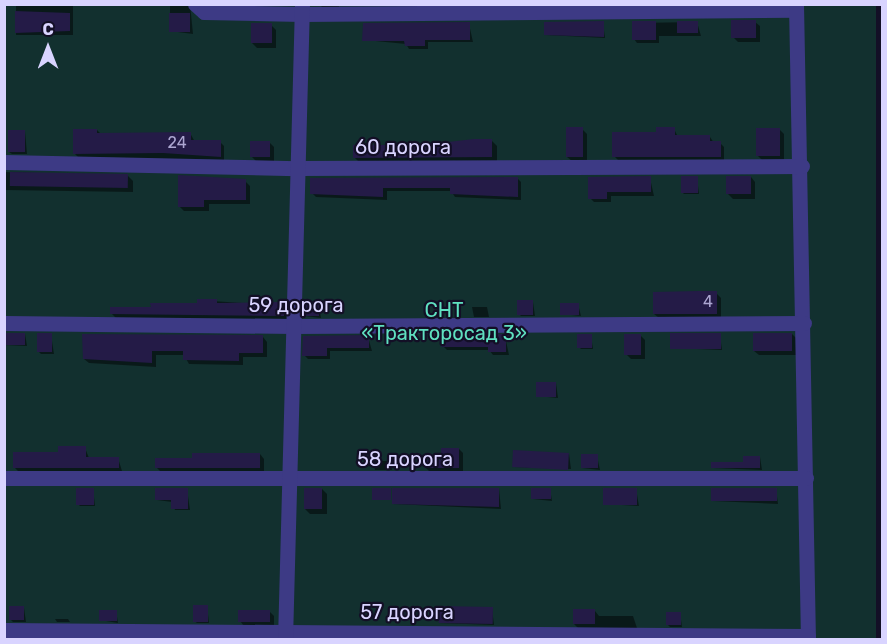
<!DOCTYPE html>
<meta charset="utf-8">
<style>
body{margin:0}
#map{position:relative;width:887px;height:644px;overflow:hidden;background:#130f26;font-family:Rubik,sans-serif}
div>[style]{position:absolute}
[style*='--x']{left:calc(var(--x)*1px);top:calc(var(--y)*1px);width:calc(var(--w)*1px);rotate:calc(var(--a)*1deg)}
.green>*{inset:0;background:#12302f;transform-origin:0 0}
.shadow>*{inset:0;background:#0007;transform-origin:0 0}
.building>*{inset:0;background:#241b47;transform-origin:0 0}
.street>*{height:15px;margin:-7.5px;padding:0 7.5px;transform-origin:7.5px;border-radius:7.5px;background:#3d3a85}
span{translate:-50% -50%;white-space:nowrap;text-align:center;line-height:1.15;-webkit-text-stroke:4.5px #130f26;paint-order:stroke}
.number-label{font-size:16px;color:#aca6d1}
.number-label span{-webkit-text-stroke-width:0}
.street-label{font-size:20px;color:#d9d4ff}
.park-label{font-size:20px;color:#5fe0c0}
.frame{position:absolute;inset:0;border:6px solid #d9d4ff;pointer-events:none}
.north{position:absolute;left:18px;top:18px;width:60px;height:60px;-webkit-text-stroke:4px #130f26;paint-order:stroke;rotate:0deg;font-size:16px;font-weight:700;line-height:24px;text-align:center;color:#d9d4ff}
.north::after{content:'';display:block;margin:auto;width:21px;height:27px;background:#d9d4ff;clip-path:polygon(50% 0,100% 100%,50% 72%,0 100%)}
</style>
<div id="map">
<div class="green">
<div style="left:4px;top:5px;width:872px;height:634px"></div>
</div>
<div class="shadow">
<div style="left:16px;top:4px;width:57px;height:31px"></div>
<div style="clip-path:polygon(170px 4px,190px 4px,193px 34px,170px 31px)"></div>
<div style="clip-path:polygon(211px 4px,276px 4px,276px 6px,212px 5px)"></div>
<div style="clip-path:polygon(319px 4px,339px 4px,339px 8px,323px 8px)"></div>
<div style="clip-path:polygon(697px 22px,701px 36px,659px 36px,659px 43px,637px 43px,634px 39px,634px 23px)"></div>
<div style="clip-path:polygon(755px 22px,760px 26px,760px 42px,738px 42px,733px 37px)"></div>
<div style="clip-path:polygon(603px 23px,605px 38px,546px 35px)"></div>
<div style="clip-path:polygon(469px 24px,473px 42px,428px 42px,428px 49px,409px 49px,406px 44px,365px 40px)"></div>
<div style="clip-path:polygon(271px 25px,276px 30px,276px 48px,257px 48px,252px 43px)"></div>
<div style="clip-path:polygon(582px 129px,587px 134px,587px 161px,572px 161px,567px 157px)"></div>
<div style="clip-path:polygon(674px 129px,678px 137px,710px 137px,714px 143px,720px 143px,724px 147px,724px 160px,618px 160px,614px 156px)"></div>
<div style="clip-path:polygon(779px 129px,784px 134px,784px 161px,763px 161px,758px 156px)"></div>
<div style="clip-path:polygon(97px 130px,102px 135px,190px 133px,195px 142px,220px 142px,224px 146px,224px 160px,78px 157px,74px 153px)"></div>
<div style="clip-path:polygon(25px 131px,27px 154px,12px 154px,9px 152px)"></div>
<div style="clip-path:polygon(492px 141px,497px 146px,497px 162px,359px 162px,354px 157px,354px 146px)"></div>
<div style="clip-path:polygon(269px 142px,274px 147px,274px 162px,257px 162px,252px 157px)"></div>
<div style="clip-path:polygon(4px 172px,128px 176px,133px 181px,133px 192px,4px 190px)"></div>
<div style="clip-path:polygon(751px 177px,755px 182px,755px 199px,733px 199px,728px 194px)"></div>
<div style="clip-path:polygon(517px 178px,521px 182px,521px 200px,455px 197px,451px 191px,387px 191px,387px 200px,316px 197px,312px 193px,312px 179px)"></div>
<div style="clip-path:polygon(590px 178px,650px 178px,654px 196px,611px 196px,611px 202px,594px 202px,590px 198px)"></div>
<div style="clip-path:polygon(697px 178px,699px 194px,684px 194px,682px 192px)"></div>
<div style="clip-path:polygon(245px 181px,250px 186px,250px 204px,209px 204px,209px 211px,184px 211px,179px 206px)"></div>
<div style="clip-path:polygon(716px 293px,721px 298px,721px 318px,659px 318px,654px 314px)"></div>
<div style="clip-path:polygon(198px 300px,284px 306px,287px 319px,116px 318px,112px 314px,198px 304px)"></div>
<div style="clip-path:polygon(533px 302px,535px 316px,521px 316px,519px 314px)"></div>
<div style="clip-path:polygon(578px 304px,581px 316px,562px 314px)"></div>
<div style="clip-path:polygon(319px 305px,321px 318px,305px 316px)"></div>
<div style="clip-path:polygon(472px 307px,487px 307px,489px 317px,474px 317px)"></div>
<div style="clip-path:polygon(25px 334px,27px 346px,4px 345px)"></div>
<div style="clip-path:polygon(792px 334px,797px 339px,797px 355px,759px 355px,754px 351px)"></div>
<div style="clip-path:polygon(51px 335px,54px 354px,41px 354px,39px 352px)"></div>
<div style="clip-path:polygon(640px 335px,645px 340px,645px 359px,631px 359px,626px 354px)"></div>
<div style="clip-path:polygon(720px 335px,722px 350px,672px 348px)"></div>
<div style="clip-path:polygon(505px 336px,509px 355px,493px 355px,489px 350px,447px 350px,443px 346px)"></div>
<div style="clip-path:polygon(591px 336px,593px 349px,581px 349px,579px 347px)"></div>
<div style="clip-path:polygon(263px 337px,267px 342px,267px 357px,243px 357px,243px 365px,189px 364px,184px 355px,156px 355px,156px 367px,89px 363px,84px 359px)"></div>
<div style="clip-path:polygon(304px 337px,368px 337px,372px 351px,330px 351px,330px 359px,308px 359px,304px 355px)"></div>
<div style="clip-path:polygon(556px 383px,558px 398px,537px 396px)"></div>
<div style="clip-path:polygon(85px 448px,89px 458px,118px 458px,122px 471px,18px 471px,15px 468px)"></div>
<div style="clip-path:polygon(459px 449px,463px 453px,463px 472px,430px 472px,426px 468px)"></div>
<div style="clip-path:polygon(260px 454px,264px 459px,264px 472px,161px 472px,157px 468px,193px 459px)"></div>
<div style="clip-path:polygon(569px 454px,571px 469px,515px 467px)"></div>
<div style="clip-path:polygon(597px 456px,600px 470px,582px 468px)"></div>
<div style="clip-path:polygon(760px 457px,762px 470px,713px 468px,745px 463px)"></div>
<div style="clip-path:polygon(373px 461px,390px 461px,392px 470px,375px 470px)"></div>
<div style="clip-path:polygon(93px 489px,95px 506px,80px 506px,78px 504px)"></div>
<div style="clip-path:polygon(187px 489px,190px 510px,175px 510px,172px 502px,157px 500px)"></div>
<div style="clip-path:polygon(322px 489px,327px 494px,327px 514px,310px 514px,305px 509px)"></div>
<div style="clip-path:polygon(499px 489px,501px 509px,394px 504px)"></div>
<div style="clip-path:polygon(550px 489px,552px 501px,533px 499px)"></div>
<div style="clip-path:polygon(636px 489px,639px 506px,604px 504px)"></div>
<div style="clip-path:polygon(776px 489px,778px 504px,713px 501px)"></div>
<div style="clip-path:polygon(207px 606px,209px 623px,197px 623px,194px 621px)"></div>
<div style="clip-path:polygon(24px 608px,26px 622px,13px 622px,11px 620px)"></div>
<div style="clip-path:polygon(492px 609px,494px 625px,440px 623px)"></div>
<div style="clip-path:polygon(116px 611px,118px 623px,100px 620px)"></div>
<div style="clip-path:polygon(269px 611px,274px 616px,274px 626px,244px 626px,240px 621px)"></div>
<div style="clip-path:polygon(595px 611px,599px 616px,633px 616px,637px 628px,578px 628px,574px 624px)"></div>
<div style="clip-path:polygon(680px 613px,682px 627px,670px 627px,668px 625px)"></div>
<div style="clip-path:polygon(55px 619px,68px 619px,70px 622px,57px 622px)"></div>
</div>
<div class="building">
<div style="clip-path:polygon(15px 11px,70px 13px,70px 31px,15px 33px)"></div>
<div style="left:169px;top:13px;width:21px;height:19px"></div>
<div style="left:731px;top:20px;width:25px;height:18px"></div>
<div style="clip-path:polygon(604px 21px,604px 37px,544px 35px,544px 22px)"></div>
<div style="left:632px;top:21px;width:24px;height:19px"></div>
<div style="left:677px;top:21px;width:21px;height:12px"></div>
<div style="clip-path:polygon(470px 22px,470px 40px,425px 40px,425px 46px,405px 46px,404px 41px,362px 41px,363px 23px)"></div>
<div style="left:251px;top:23px;width:21px;height:20px"></div>
<div style="left:566px;top:127px;width:17px;height:30px"></div>
<div style="clip-path:polygon(656px 127px,675px 127px,675px 135px,710px 135px,710px 141px,721px 141px,721px 157px,612px 157px,612px 132px,656px 132px)"></div>
<div style="left:756px;top:128px;width:24px;height:28px"></div>
<div style="clip-path:polygon(73px 129px,97px 129px,97px 133px,191px 132px,191px 140px,221px 140px,221px 157px,163px 153px,73px 154px)"></div>
<div style="left:8px;top:130px;width:17px;height:22px"></div>
<div style="clip-path:polygon(474px 139px,492px 139px,492px 157px,353px 158px,353px 145px,422px 145px)"></div>
<div style="left:250px;top:141px;width:20px;height:16px"></div>
<div style="left:10px;top:172px;width:118px;height:14px;rotate:1deg"></div>
<div style="clip-path:polygon(178px 175px,246px 179px,246px 200px,204px 200px,204px 207px,178px 207px)"></div>
<div style="clip-path:polygon(651px 176px,651px 192px,607px 192px,607px 199px,588px 199px,588px 177px)"></div>
<div style="left:681px;top:176px;width:17px;height:17px"></div>
<div style="left:726px;top:176px;width:25px;height:18px"></div>
<div style="clip-path:polygon(518px 177px,518px 197px,450px 194px,450px 188px,383px 188px,383px 197px,310px 194px,310px 178px)"></div>
<div style="clip-path:polygon(698px 291px,717px 291px,717px 314px,653px 314px,653px 292px)"></div>
<div style="clip-path:polygon(197px 299px,217px 299px,217px 303px,280px 302px,284px 305px,284px 316px,110px 314px,110px 307px,151px 307px,150px 303px,197px 303px)"></div>
<div style="left:517px;top:300px;width:16px;height:15px"></div>
<div style="left:560px;top:303px;width:19px;height:12px"></div>
<div style="left:304px;top:304px;width:15px;height:12px"></div>
<div style="left:4px;top:333px;width:21px;height:12px"></div>
<div style="left:37px;top:333px;width:15px;height:19px"></div>
<div style="left:721px;top:333px;width:16px;height:51px;rotate:90deg"></div>
<div style="left:753px;top:333px;width:39px;height:18px"></div>
<div style="clip-path:polygon(82px 334px,263px 335px,263px 353px,239px 353px,239px 361px,183px 360px,183px 351px,152px 351px,152px 363px,83px 359px)"></div>
<div style="clip-path:polygon(506px 334px,506px 352px,488px 352px,488px 347px,441px 347px,441px 335px)"></div>
<div style="left:577px;top:334px;width:15px;height:14px"></div>
<div style="left:624px;top:334px;width:17px;height:21px"></div>
<div style="clip-path:polygon(369px 335px,369px 348px,327px 348px,327px 356px,302px 356px,303px 336px)"></div>
<div style="left:536px;top:382px;width:20px;height:15px"></div>
<div style="clip-path:polygon(58px 446px,86px 446px,86px 457px,119px 457px,119px 468px,13px 468px,13px 452px,58px 452px)"></div>
<div style="clip-path:polygon(441px 448px,459px 448px,459px 468px,424px 468px,424px 460px,441px 460px)"></div>
<div style="left:513px;top:450px;width:56px;height:17px;rotate:3deg"></div>
<div style="clip-path:polygon(192px 453px,260px 453px,260px 468px,155px 468px,155px 458px,192px 458px)"></div>
<div style="left:581px;top:454px;width:17px;height:14px"></div>
<div style="clip-path:polygon(743px 456px,760px 456px,760px 468px,711px 468px,711px 462px,743px 462px)"></div>
<div style="left:76px;top:488px;width:18px;height:17px"></div>
<div style="clip-path:polygon(155px 488px,188px 488px,188px 509px,171px 509px,171px 500px,155px 500px)"></div>
<div style="left:304px;top:488px;width:18px;height:21px"></div>
<div style="left:372px;top:488px;width:19px;height:12px"></div>
<div style="clip-path:polygon(392px 488px,499px 488px,499px 507px,392px 504px)"></div>
<div style="left:531px;top:488px;width:20px;height:11px"></div>
<div style="left:603px;top:488px;width:34px;height:17px"></div>
<div style="left:711px;top:488px;width:66px;height:13px"></div>
<div style="left:193px;top:605px;width:15px;height:17px"></div>
<div style="left:9px;top:606px;width:15px;height:14px"></div>
<div style="left:439px;top:606px;width:54px;height:17px;rotate:1deg"></div>
<div style="left:573px;top:609px;width:22px;height:15px"></div>
<div style="left:99px;top:610px;width:18px;height:11px"></div>
<div style="left:238px;top:610px;width:32px;height:12px"></div>
<div style="left:666px;top:612px;width:15px;height:13px"></div>
</div>
<div class="street">
<div style="--x:195;--y:4;--w:12;--a:42"></div>
<div style="--x:204;--y:12;--w:98;--a:1.2"></div>
<div style="--x:302;--y:14;--w:494;--a:-0.5"></div>
<div style="--x:796;--y:4;--w:636;--a:88.92"></div>
<div style="--x:4;--y:162;--w:293;--a:1.2"></div>
<div style="--x:297;--y:168;--w:505;--a:-0.23"></div>
<div style="--x:4;--y:323;--w:290;--a:0.6"></div>
<div style="--x:294;--y:326;--w:510;--a:-0.34"></div>
<div style="--x:4;--y:478;--w:802;--a:0"></div>
<div style="--x:4;--y:630;--w:804;--a:0.43"></div>
<div style="--x:285;--y:640;--w:636;--a:-88.47"></div>
</div>
<div class="number-label">
<span style="left:177px;top:143px">24</span>
<span style="left:708px;top:302px">4</span>
</div>
<div class="street-label">
<span style="left:403px;top:147px">60 дорога</span>
<span style="left:296px;top:305px">59 дорога</span>
<span style="left:405px;top:459px">58 дорога</span>
<span style="left:407px;top:612px">57 дорога</span>
</div>
<div class="park-label">
<span style="left:444px;top:322px">СНТ<br>«Тракторосад 3»</span>
</div>
<div class="frame"></div>
<div class="north">С</div>
</div>
